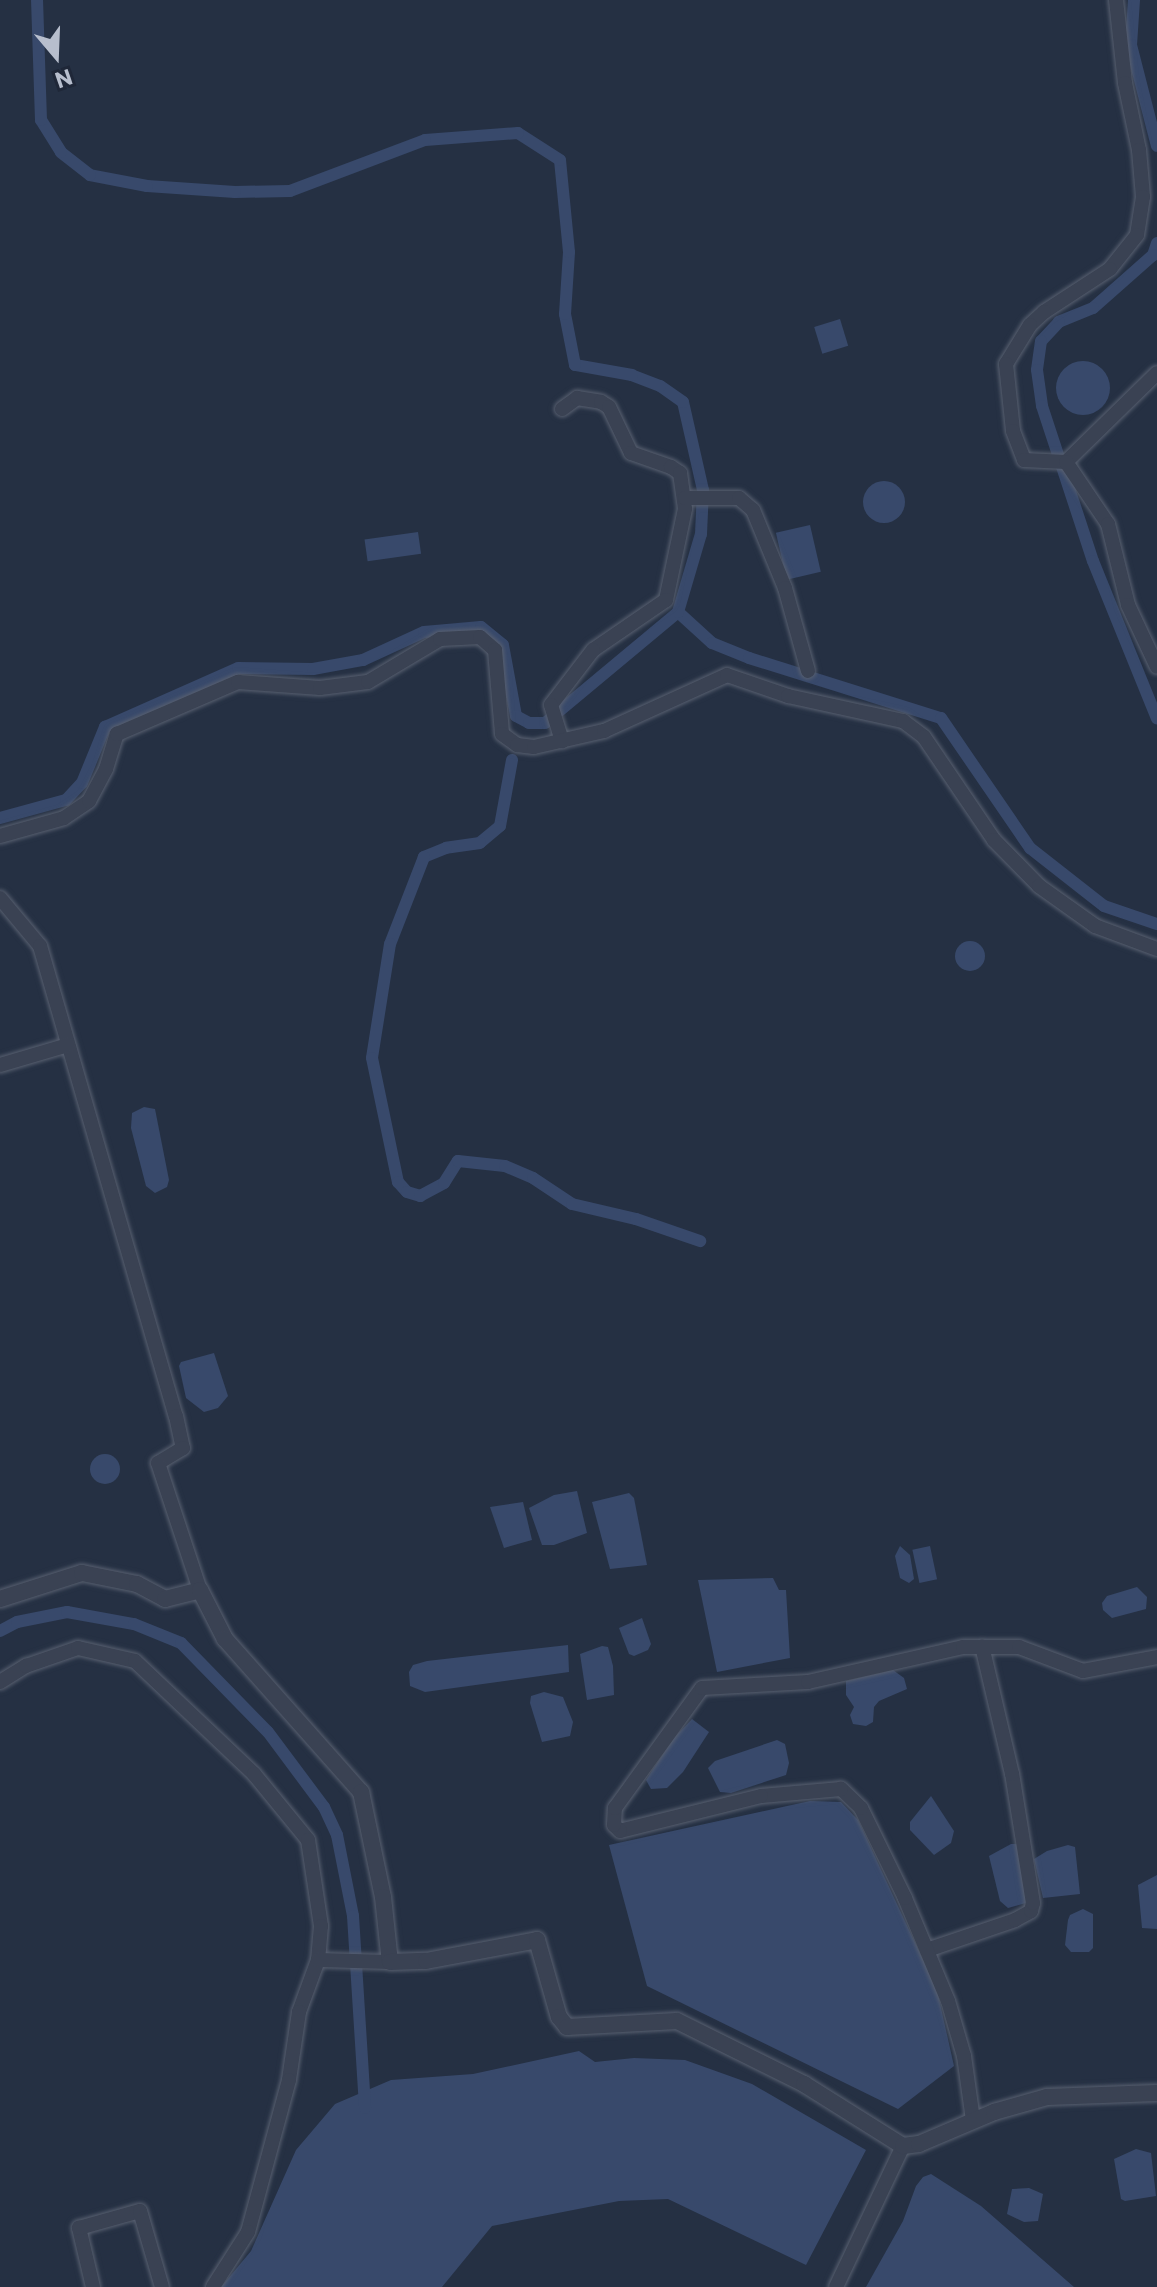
<!DOCTYPE html>
<style>
body{margin:0}
#map{position:relative;width:1157px;height:2287px;overflow:hidden;background:#253043;font-family:Commissioner,sans-serif}
div>[style]{position:absolute}
[style*='--x']{left:calc(var(--x)*1px);top:calc(var(--y)*1px);width:calc(var(--w)*1px);rotate:calc(var(--a)*1deg)}
.water>*{inset:0;background:#38496b;transform-origin:0 0}
.round{border-radius:50%}
.canal>*{height:12px;margin:-6px;padding:0 6px;transform-origin:6px;border-radius:6px;background:#38496b}
.roads{filter:drop-shadow(0 0 2px #586070) drop-shadow(0 0 2px #586070)}
.minor>*{height:14px;margin:-7px;padding:0 7px;transform-origin:7px;border-radius:7px;background:#3a4253}
.tertiary>*{height:16px;margin:-8px;padding:0 8px;transform-origin:8px;border-radius:8px;background:#3a4253}
span{translate:-50% -50%;white-space:nowrap;text-align:center;line-height:1.15;-webkit-text-stroke:7px #1f2738;paint-order:stroke}
.north{position:absolute;left:16px;top:16px;width:80px;height:80px;-webkit-text-stroke:6px #1f2738;paint-order:stroke;rotate:161deg;font-size:22px;font-weight:700;line-height:32px;text-align:center;color:#b7becd}
.north::after{content:'';display:block;margin:auto;width:28px;height:36px;background:#b7becd;clip-path:polygon(50% 0,100% 100%,50% 72%,0 100%)}
</style>
<div id="map">
<div class="water">
<div style="left:840px;top:319px;width:28px;height:27px;rotate:73deg"></div>
<div class="round" style="left:1056px;top:361px;width:54px;height:54px"></div>
<div class="round" style="left:863px;top:481px;width:42px;height:42px"></div>
<div style="left:810px;top:525px;width:48px;height:35px;rotate:77deg"></div>
<div style="left:418px;top:532px;width:22px;height:54px;rotate:82deg"></div>
<div class="round" style="left:955px;top:941px;width:30px;height:30px"></div>
<div style="clip-path:polygon(144px 1107px,155px 1109px,169px 1180px,167px 1187px,155px 1193px,146px 1186px,131px 1128px,132px 1113px)"></div>
<div style="clip-path:polygon(214px 1353px,228px 1396px,218px 1408px,204px 1412px,186px 1398px,179px 1366px,181px 1362px)"></div>
<div class="round" style="left:90px;top:1454px;width:30px;height:30px"></div>
<div style="clip-path:polygon(577px 1491px,587px 1533px,554px 1545px,542px 1545px,529px 1508px,554px 1495px)"></div>
<div style="clip-path:polygon(629px 1493px,634px 1498px,647px 1565px,610px 1569px,592px 1502px)"></div>
<div style="clip-path:polygon(523px 1502px,532px 1540px,504px 1548px,490px 1507px)"></div>
<div style="clip-path:polygon(900px 1546px,910px 1555px,914px 1579px,909px 1583px,900px 1578px,895px 1556px)"></div>
<div style="left:930px;top:1546px;width:34px;height:18px;rotate:78deg"></div>
<div style="clip-path:polygon(773px 1578px,779px 1590px,786px 1590px,790px 1658px,717px 1672px,698px 1580px)"></div>
<div style="clip-path:polygon(1137px 1587px,1147px 1597px,1146px 1609px,1112px 1618px,1103px 1610px,1102px 1603px,1107px 1596px)"></div>
<div style="clip-path:polygon(642px 1618px,651px 1644px,648px 1650px,634px 1656px,629px 1654px,619px 1628px)"></div>
<div style="clip-path:polygon(568px 1645px,569px 1672px,425px 1692px,410px 1686px,409px 1672px,413px 1665px,427px 1661px)"></div>
<div style="clip-path:polygon(602px 1646px,608px 1647px,613px 1666px,614px 1695px,587px 1700px,580px 1654px)"></div>
<div style="clip-path:polygon(893px 1670px,904px 1678px,907px 1689px,879px 1701px,874px 1707px,873px 1722px,866px 1726px,853px 1724px,850px 1715px,854px 1707px,846px 1695px,846px 1681px)"></div>
<div style="clip-path:polygon(544px 1692px,563px 1697px,573px 1722px,570px 1736px,542px 1742px,530px 1703px,531px 1696px)"></div>
<div style="clip-path:polygon(692px 1719px,709px 1732px,683px 1772px,667px 1788px,651px 1789px,646px 1780px,673px 1739px)"></div>
<div style="clip-path:polygon(777px 1740px,785px 1744px,789px 1763px,786px 1775px,731px 1793px,720px 1792px,708px 1768px,715px 1761px)"></div>
<div style="clip-path:polygon(931px 1796px,954px 1831px,951px 1843px,934px 1855px,910px 1830px,910px 1822px)"></div>
<div style="clip-path:polygon(810px 1801px,841px 1802px,858px 1820px,937px 1990px,954px 2066px,898px 2109px,647px 1986px,609px 1845px)"></div>
<div style="clip-path:polygon(1011px 1844px,1018px 1844px,1026px 1903px,1008px 1908px,1000px 1901px,989px 1856px)"></div>
<div style="clip-path:polygon(1068px 1845px,1075px 1847px,1080px 1894px,1043px 1898px,1034px 1859px,1047px 1851px)"></div>
<div style="clip-path:polygon(1157px 1875px,1157px 1929px,1142px 1928px,1138px 1885px)"></div>
<div style="clip-path:polygon(1083px 1909px,1093px 1914px,1093px 1948px,1089px 1952px,1071px 1952px,1065px 1945px,1068px 1920px,1070px 1915px)"></div>
<div style="clip-path:polygon(579px 2051px,595px 2062px,634px 2058px,685px 2060px,752px 2084px,866px 2150px,806px 2265px,668px 2199px,619px 2201px,492px 2226px,442px 2287px,221px 2287px,251px 2251px,296px 2150px,335px 2104px,391px 2080px,473px 2074px)"></div>
<div style="clip-path:polygon(1136px 2149px,1151px 2153px,1156px 2196px,1125px 2201px,1121px 2199px,1114px 2159px)"></div>
<div style="clip-path:polygon(931px 2174px,981px 2206px,1074px 2287px,866px 2287px,903px 2221px,916px 2186px,923px 2177px)"></div>
<div style="clip-path:polygon(1029px 2188px,1043px 2194px,1038px 2221px,1024px 2222px,1007px 2214px,1012px 2189px)"></div>
</div>
<div class="canal">
<div style="--x:1134;--y:0;--w:45;--a:93.8"></div>
<div style="--x:1131;--y:45;--w:104;--a:75.6"></div>
<div style="--x:1157;--y:243;--w:13;--a:108"></div>
<div style="--x:1153;--y:255;--w:80;--a:138.5"></div>
<div style="--x:1093;--y:308;--w:37;--a:158"></div>
<div style="--x:1059;--y:322;--w:26;--a:133"></div>
<div style="--x:1041;--y:341;--w:29;--a:98"></div>
<div style="--x:1037;--y:370;--w:36;--a:82"></div>
<div style="--x:1042;--y:406;--w:163;--a:71.8"></div>
<div style="--x:1093;--y:561;--w:170;--a:67.9"></div>
<div style="--x:678;--y:612;--w:46;--a:42.4"></div>
<div style="--x:712;--y:643;--w:40;--a:22"></div>
<div style="--x:749;--y:658;--w:201;--a:17.4"></div>
<div style="--x:941;--y:718;--w:158;--a:55.6"></div>
<div style="--x:1030;--y:848;--w:94;--a:38.1"></div>
<div style="--x:1104;--y:906;--w:56;--a:18.8"></div>
<div style="--x:512;--y:760;--w:67;--a:100.3"></div>
<div style="--x:500;--y:826;--w:26;--a:140"></div>
<div style="--x:480;--y:843;--w:34;--a:172"></div>
<div style="--x:446;--y:848;--w:24;--a:158"></div>
<div style="--x:424;--y:857;--w:93;--a:111.3"></div>
<div style="--x:390;--y:944;--w:115;--a:99"></div>
<div style="--x:372;--y:1058;--w:127;--a:78.2"></div>
<div style="--x:398;--y:1182;--w:13;--a:48"></div>
<div style="--x:407;--y:1192;--w:14;--a:17"></div>
<div style="--x:420;--y:1196;--w:27;--a:-28"></div>
<div style="--x:444;--y:1183;--w:26;--a:-58"></div>
<div style="--x:458;--y:1161;--w:47;--a:6.1"></div>
<div style="--x:505;--y:1166;--w:30;--a:23"></div>
<div style="--x:533;--y:1178;--w:47;--a:33.7"></div>
<div style="--x:572;--y:1204;--w:66;--a:13.2"></div>
<div style="--x:636;--y:1219;--w:68;--a:19"></div>
<div style="--x:0;--y:818;--w:68;--a:-15.3"></div>
<div style="--x:66;--y:800;--w:23;--a:-47"></div>
<div style="--x:82;--y:783;--w:61;--a:-67.7"></div>
<div style="--x:105;--y:727;--w:145;--a:-23.9"></div>
<div style="--x:238;--y:668;--w:75;--a:0.8"></div>
<div style="--x:313;--y:669;--w:51;--a:-10.2"></div>
<div style="--x:363;--y:660;--w:67;--a:-24.7"></div>
<div style="--x:424;--y:632;--w:57;--a:-5"></div>
<div style="--x:481;--y:627;--w:28;--a:39"></div>
<div style="--x:503;--y:645;--w:72;--a:79.6"></div>
<div style="--x:516;--y:716;--w:15;--a:28"></div>
<div style="--x:529;--y:723;--w:16;--a:0"></div>
<div style="--x:545;--y:723;--w:173;--a:-39.8"></div>
<div style="--x:678;--y:612;--w:81;--a:-73.6"></div>
<div style="--x:701;--y:534;--w:44;--a:-87.4"></div>
<div style="--x:703;--y:490;--w:90;--a:-102.8"></div>
<div style="--x:683;--y:402;--w:28;--a:-145"></div>
<div style="--x:660;--y:386;--w:30;--a:-159"></div>
<div style="--x:632;--y:375;--w:58;--a:-170"></div>
<div style="--x:575;--y:365;--w:52;--a:-101.1"></div>
<div style="--x:565;--y:314;--w:62;--a:-86.3"></div>
<div style="--x:569;--y:252;--w:92;--a:-95.6"></div>
<div style="--x:560;--y:160;--w:50;--a:-147.3"></div>
<div style="--x:518;--y:133;--w:93;--a:175.7"></div>
<div style="--x:425;--y:140;--w:144;--a:159.3"></div>
<div style="--x:290;--y:191;--w:55;--a:179"></div>
<div style="--x:235;--y:192;--w:88;--a:-176.1"></div>
<div style="--x:147;--y:186;--w:58;--a:-169.1"></div>
<div style="--x:90;--y:175;--w:37;--a:-142"></div>
<div style="--x:61;--y:152;--w:38;--a:-122"></div>
<div style="--x:41;--y:120;--w:120;--a:-91.9"></div>
<div style="--x:0;--y:1631;--w:19;--a:-28"></div>
<div style="--x:17;--y:1622;--w:51;--a:-11.3"></div>
<div style="--x:67;--y:1612;--w:68;--a:10.2"></div>
<div style="--x:134;--y:1624;--w:51;--a:22"></div>
<div style="--x:181;--y:1643;--w:124;--a:45.7"></div>
<div style="--x:268;--y:1732;--w:94;--a:53.3"></div>
<div style="--x:324;--y:1807;--w:31;--a:65"></div>
<div style="--x:337;--y:1835;--w:83;--a:78.8"></div>
<div style="--x:353;--y:1916;--w:192;--a:86.4"></div>
</div>
<div class="roads">
<div class="minor">
<div style="--x:1116;--y:0;--w:83;--a:83.8"></div>
<div style="--x:1125;--y:83;--w:68;--a:78.2"></div>
<div style="--x:1139;--y:150;--w:47;--a:85.1"></div>
<div style="--x:1143;--y:197;--w:38;--a:99"></div>
<div style="--x:1137;--y:235;--w:43;--a:128.5"></div>
<div style="--x:1110;--y:269;--w:79;--a:146.9"></div>
<div style="--x:1044;--y:312;--w:19;--a:137"></div>
<div style="--x:1030;--y:325;--w:46;--a:121.6"></div>
<div style="--x:1006;--y:364;--w:67;--a:84"></div>
<div style="--x:1013;--y:431;--w:31;--a:69"></div>
<div style="--x:1024;--y:460;--w:42;--a:2.7"></div>
<div style="--x:1066;--y:462;--w:127;--a:-44.4"></div>
<div style="--x:562;--y:409;--w:19;--a:-36"></div>
<div style="--x:577;--y:398;--w:24;--a:9"></div>
<div style="--x:601;--y:402;--w:9;--a:32"></div>
<div style="--x:609;--y:407;--w:51;--a:64.4"></div>
<div style="--x:631;--y:453;--w:42;--a:19.3"></div>
<div style="--x:671;--y:467;--w:11;--a:34"></div>
<div style="--x:680;--y:473;--w:36;--a:82"></div>
<div style="--x:685;--y:509;--w:93;--a:101.8"></div>
<div style="--x:666;--y:600;--w:88;--a:145.6"></div>
<div style="--x:593;--y:650;--w:69;--a:127.4"></div>
<div style="--x:551;--y:705;--w:38;--a:73"></div>
<div style="--x:1066;--y:462;--w:75;--a:55.9"></div>
<div style="--x:1108;--y:524;--w:83;--a:76.1"></div>
<div style="--x:1128;--y:605;--w:68;--a:64.9"></div>
<div style="--x:685;--y:498;--w:54;--a:0"></div>
<div style="--x:739;--y:498;--w:18;--a:41"></div>
<div style="--x:753;--y:510;--w:84;--a:67.7"></div>
<div style="--x:785;--y:588;--w:86;--a:74.5"></div>
<div style="--x:0;--y:836;--w:66;--a:-15.7"></div>
<div style="--x:64;--y:818;--w:30;--a:-34"></div>
<div style="--x:89;--y:801;--w:36;--a:-62"></div>
<div style="--x:106;--y:769;--w:37;--a:-73"></div>
<div style="--x:117;--y:734;--w:132;--a:-23.3"></div>
<div style="--x:238;--y:682;--w:82;--a:4.2"></div>
<div style="--x:320;--y:688;--w:48;--a:-7.1"></div>
<div style="--x:368;--y:682;--w:84;--a:-30.8"></div>
<div style="--x:440;--y:639;--w:40;--a:-2.9"></div>
<div style="--x:480;--y:637;--w:20;--a:41"></div>
<div style="--x:495;--y:650;--w:84;--a:85.2"></div>
<div style="--x:502;--y:734;--w:19;--a:36"></div>
<div style="--x:517;--y:745;--w:17;--a:7"></div>
<div style="--x:534;--y:747;--w:72;--a:-12.9"></div>
<div style="--x:604;--y:731;--w:135;--a:-24.5"></div>
<div style="--x:727;--y:675;--w:65;--a:19"></div>
<div style="--x:788;--y:696;--w:118;--a:12.3"></div>
<div style="--x:903;--y:721;--w:26;--a:37"></div>
<div style="--x:924;--y:737;--w:125;--a:55.8"></div>
<div style="--x:994;--y:840;--w:64;--a:45.6"></div>
<div style="--x:1039;--y:886;--w:69;--a:35.5"></div>
<div style="--x:1095;--y:926;--w:66;--a:20.4"></div>
<div style="--x:0;--y:898;--w:62;--a:50.2"></div>
<div style="--x:40;--y:946;--w:489;--a:73.9"></div>
<div style="--x:176;--y:1416;--w:33;--a:78"></div>
<div style="--x:183;--y:1448;--w:29;--a:149"></div>
<div style="--x:158;--y:1463;--w:134;--a:71.7"></div>
<div style="--x:0;--y:1065;--w:71;--a:-16.4"></div>
<div style="--x:0;--y:1682;--w:31;--a:-32"></div>
<div style="--x:26;--y:1666;--w:55;--a:-19.1"></div>
<div style="--x:78;--y:1648;--w:58;--a:12.8"></div>
<div style="--x:135;--y:1661;--w:164;--a:43.5"></div>
<div style="--x:254;--y:1774;--w:85;--a:50.7"></div>
<div style="--x:308;--y:1840;--w:87;--a:81.4"></div>
<div style="--x:321;--y:1926;--w:34;--a:95"></div>
<div style="--x:318;--y:1960;--w:55;--a:110.1"></div>
<div style="--x:299;--y:2012;--w:69;--a:98.4"></div>
<div style="--x:289;--y:2080;--w:157;--a:105.1"></div>
<div style="--x:248;--y:2232;--w:65;--a:122.5"></div>
<div style="--x:927;--y:1950;--w:93;--a:-18.8"></div>
<div style="--x:1015;--y:1920;--w:18;--a:-29"></div>
<div style="--x:1031;--y:1911;--w:8;--a:-76"></div>
<div style="--x:1033;--y:1903;--w:131;--a:-99.2"></div>
<div style="--x:1012;--y:1774;--w:131;--a:-103.2"></div>
<div style="--x:318;--y:1960;--w:72;--a:1.6"></div>
<div style="--x:973;--y:2120;--w:65;--a:-98"></div>
<div style="--x:964;--y:2056;--w:57;--a:-106.2"></div>
<div style="--x:948;--y:2001;--w:112;--a:-112.7"></div>
<div style="--x:905;--y:1898;--w:100;--a:-116.1"></div>
<div style="--x:861;--y:1808;--w:28;--a:-136"></div>
<div style="--x:841;--y:1789;--w:80;--a:175"></div>
<div style="--x:761;--y:1796;--w:145;--a:166.1"></div>
<div style="--x:620;--y:1831;--w:8;--a:-135"></div>
<div style="--x:614;--y:1825;--w:17;--a:-87"></div>
<div style="--x:615;--y:1808;--w:148;--a:-54.1"></div>
<div style="--x:702;--y:1688;--w:106;--a:-3.2"></div>
<div style="--x:808;--y:1682;--w:159;--a:-12.7"></div>
<div style="--x:963;--y:1647;--w:56;--a:0"></div>
<div style="--x:1019;--y:1647;--w:68;--a:20.6"></div>
<div style="--x:1083;--y:1671;--w:75;--a:-10.7"></div>
<div style="--x:93;--y:2287;--w:61;--a:-103.3"></div>
<div style="--x:79;--y:2228;--w:63;--a:-15.6"></div>
<div style="--x:140;--y:2211;--w:79;--a:73.9"></div>
<div style="--x:836;--y:2287;--w:156;--a:-64.6"></div>
</div>
<div class="tertiary">
<div style="--x:0;--y:1599;--w:86;--a:-17.6"></div>
<div style="--x:82;--y:1573;--w:56;--a:11.3"></div>
<div style="--x:137;--y:1584;--w:32;--a:28"></div>
<div style="--x:165;--y:1599;--w:36;--a:-14"></div>
<div style="--x:200;--y:1590;--w:55;--a:63"></div>
<div style="--x:225;--y:1639;--w:205;--a:48.4"></div>
<div style="--x:361;--y:1792;--w:107;--a:78.2"></div>
<div style="--x:383;--y:1897;--w:65;--a:83.9"></div>
<div style="--x:390;--y:1962;--w:36;--a:-2"></div>
<div style="--x:426;--y:1961;--w:113;--a:-10.7"></div>
<div style="--x:537;--y:1940;--w:80;--a:74.1"></div>
<div style="--x:559;--y:2017;--w:13;--a:51"></div>
<div style="--x:567;--y:2027;--w:110;--a:-3.1"></div>
<div style="--x:677;--y:2021;--w:142;--a:26.4"></div>
<div style="--x:804;--y:2084;--w:117;--a:32.1"></div>
<div style="--x:903;--y:2146;--w:16;--a:-7"></div>
<div style="--x:919;--y:2144;--w:82;--a:-23.1"></div>
<div style="--x:994;--y:2112;--w:55;--a:-15.8"></div>
<div style="--x:1047;--y:2097;--w:110;--a:-2.1"></div>
</div>
</div>
<div class="north">N</div>
</div>
